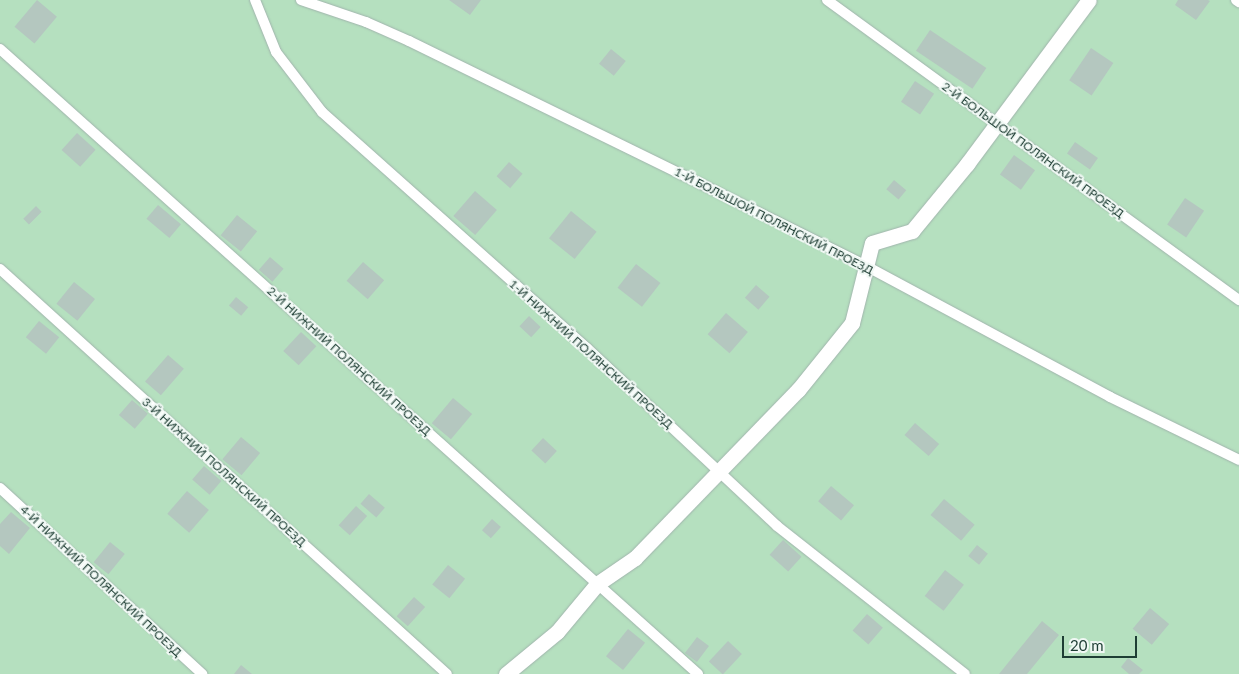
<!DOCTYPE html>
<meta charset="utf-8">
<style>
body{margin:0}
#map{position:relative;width:1239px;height:674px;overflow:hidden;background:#dfece6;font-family:Lato,sans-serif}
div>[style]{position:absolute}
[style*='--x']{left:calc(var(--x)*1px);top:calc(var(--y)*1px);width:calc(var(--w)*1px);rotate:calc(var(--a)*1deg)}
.green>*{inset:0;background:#b5e0bf;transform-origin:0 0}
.building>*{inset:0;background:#b4c7bf;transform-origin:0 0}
.roads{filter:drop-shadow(0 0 1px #a1b4ad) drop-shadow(0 0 1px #a1b4ad)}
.lane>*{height:10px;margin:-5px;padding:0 5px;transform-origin:5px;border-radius:5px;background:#fff}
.street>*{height:15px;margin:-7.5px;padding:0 7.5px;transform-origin:7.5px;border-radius:7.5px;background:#fff}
span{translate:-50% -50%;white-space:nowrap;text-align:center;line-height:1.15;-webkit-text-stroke:4px #f0f8f4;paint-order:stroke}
.street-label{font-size:12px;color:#1e3e34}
.scale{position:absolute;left:1062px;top:636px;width:75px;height:22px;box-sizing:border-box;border:2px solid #1e3e34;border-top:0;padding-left:6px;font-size:15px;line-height:18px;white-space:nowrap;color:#1e3e34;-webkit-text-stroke:4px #f0f8f4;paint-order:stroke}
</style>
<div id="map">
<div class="green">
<div style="left:0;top:0;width:1239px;height:674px"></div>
</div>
<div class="building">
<div style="left:37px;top:0;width:26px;height:35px;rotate:40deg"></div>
<div style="clip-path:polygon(449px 0,481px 0,470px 15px)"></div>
<div style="clip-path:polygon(1178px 0,1208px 0,1210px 1px,1196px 20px,1175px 5px)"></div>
<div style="left:930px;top:30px;width:68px;height:25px;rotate:34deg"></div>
<div style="left:1091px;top:48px;width:27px;height:39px;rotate:34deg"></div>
<div style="left:611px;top:49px;width:19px;height:19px;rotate:39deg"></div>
<div style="left:915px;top:81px;width:23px;height:25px;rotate:34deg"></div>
<div style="left:77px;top:133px;width:25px;height:23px;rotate:42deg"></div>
<div style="left:1075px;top:142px;width:28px;height:14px;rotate:35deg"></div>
<div style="left:1014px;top:155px;width:26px;height:24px;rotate:36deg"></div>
<div style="left:509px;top:162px;width:18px;height:19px;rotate:41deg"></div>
<div style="left:894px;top:180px;width:16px;height:12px;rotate:40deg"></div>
<div style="left:475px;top:191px;width:29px;height:33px;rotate:41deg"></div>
<div style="left:1185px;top:198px;width:23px;height:32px;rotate:34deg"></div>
<div style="left:158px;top:205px;width:30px;height:18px;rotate:40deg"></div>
<div style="left:36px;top:206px;width:8px;height:18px;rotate:45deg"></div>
<div style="left:571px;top:211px;width:33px;height:35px;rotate:39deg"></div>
<div style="left:237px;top:215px;width:26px;height:26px;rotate:39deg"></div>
<div style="left:270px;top:257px;width:18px;height:17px;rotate:41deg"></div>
<div style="left:363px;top:262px;width:28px;height:25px;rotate:41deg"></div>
<div style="left:636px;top:264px;width:31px;height:30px;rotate:38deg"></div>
<div style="left:74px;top:282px;width:27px;height:28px;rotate:39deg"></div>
<div style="left:756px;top:285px;width:18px;height:17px;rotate:41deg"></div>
<div style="left:236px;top:297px;width:16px;height:11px;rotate:40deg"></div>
<div style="left:726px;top:313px;width:29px;height:28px;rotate:41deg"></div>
<div style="left:529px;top:316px;width:16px;height:14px;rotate:43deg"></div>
<div style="left:39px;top:321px;width:26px;height:21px;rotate:39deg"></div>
<div style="left:301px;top:332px;width:21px;height:26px;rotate:43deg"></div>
<div style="left:168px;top:355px;width:21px;height:35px;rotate:41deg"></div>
<div style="left:453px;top:398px;width:25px;height:33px;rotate:40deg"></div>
<div style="left:132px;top:400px;width:21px;height:20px;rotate:41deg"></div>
<div style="left:915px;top:423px;width:32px;height:16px;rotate:41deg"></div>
<div style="left:241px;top:437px;width:25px;height:29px;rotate:40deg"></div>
<div style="left:543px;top:438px;width:19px;height:17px;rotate:43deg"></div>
<div style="left:204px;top:466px;width:23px;height:18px;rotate:41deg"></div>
<div style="left:831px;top:486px;width:30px;height:20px;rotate:40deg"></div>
<div style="left:187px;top:491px;width:29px;height:30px;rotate:41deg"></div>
<div style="left:369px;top:494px;width:21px;height:13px;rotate:41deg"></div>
<div style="left:944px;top:499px;width:40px;height:21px;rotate:40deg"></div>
<div style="left:356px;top:506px;width:15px;height:26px;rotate:42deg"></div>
<div style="clip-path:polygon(11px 512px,30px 528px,9px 554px,0 546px,0 524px)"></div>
<div style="left:492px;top:519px;width:12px;height:15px;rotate:42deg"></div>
<div style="left:783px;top:540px;width:25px;height:20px;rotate:42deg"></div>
<div style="left:110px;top:542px;width:19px;height:26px;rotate:39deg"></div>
<div style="left:977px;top:545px;width:14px;height:14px;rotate:39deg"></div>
<div style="left:448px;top:565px;width:22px;height:25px;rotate:39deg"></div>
<div style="left:945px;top:570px;width:24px;height:33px;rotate:38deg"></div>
<div style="left:414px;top:597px;width:15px;height:26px;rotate:42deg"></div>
<div style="left:1150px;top:608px;width:25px;height:27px;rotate:40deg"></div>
<div style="left:867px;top:614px;width:21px;height:22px;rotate:41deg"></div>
<div style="clip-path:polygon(1042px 621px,1059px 635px,1027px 674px,999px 674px)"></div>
<div style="left:628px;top:629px;width:22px;height:35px;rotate:39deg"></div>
<div style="left:697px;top:637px;width:15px;height:20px;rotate:37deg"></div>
<div style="left:728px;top:641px;width:19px;height:28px;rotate:43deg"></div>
<div style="clip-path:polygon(1128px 658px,1143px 670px,1139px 674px,1129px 674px,1121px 667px)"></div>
<div style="clip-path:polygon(241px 665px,252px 674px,234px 674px)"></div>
</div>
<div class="roads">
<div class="lane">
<div style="--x:255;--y:0;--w:56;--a:68"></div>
<div style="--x:276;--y:52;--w:76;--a:52.5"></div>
<div style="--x:322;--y:112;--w:355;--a:41.7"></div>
<div style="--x:587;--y:348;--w:260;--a:43.1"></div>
<div style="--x:777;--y:526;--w:239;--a:38.2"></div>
<div style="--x:301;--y:0;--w:69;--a:18.7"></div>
<div style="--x:366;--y:22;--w:47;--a:23.8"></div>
<div style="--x:409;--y:41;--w:307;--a:26.1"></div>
<div style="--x:685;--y:176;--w:202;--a:26.4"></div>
<div style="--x:866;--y:266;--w:277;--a:28.2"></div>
<div style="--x:1110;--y:397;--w:144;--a:26"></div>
<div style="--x:827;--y:0;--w:510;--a:36.06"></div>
<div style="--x:1236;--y:0;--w:4;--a:34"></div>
<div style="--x:0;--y:49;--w:937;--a:41.84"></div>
<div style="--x:0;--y:269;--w:603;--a:42.18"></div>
<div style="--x:0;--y:488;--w:275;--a:42.6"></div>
</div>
<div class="street">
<div style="--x:506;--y:674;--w:66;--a:-39.5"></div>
<div style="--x:557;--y:632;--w:62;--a:-50.2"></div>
<div style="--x:597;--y:584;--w:46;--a:-34.4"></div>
<div style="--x:635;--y:558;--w:234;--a:-45.9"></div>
<div style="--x:798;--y:390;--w:86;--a:-51.1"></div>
<div style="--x:852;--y:323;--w:82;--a:-76"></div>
<div style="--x:872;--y:243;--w:42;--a:-16.7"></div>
<div style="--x:912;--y:231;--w:87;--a:-50.6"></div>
<div style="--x:967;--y:164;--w:204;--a:-53.4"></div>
</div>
</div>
<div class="street-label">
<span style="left:1033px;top:150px;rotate:36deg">2-Й БОЛЬШОЙ ПОЛЯНСКИЙ ПРОЕЗД</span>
<span style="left:774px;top:221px;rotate:27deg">1-Й БОЛЬШОЙ ПОЛЯНСКИЙ ПРОЕЗД</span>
<span style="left:591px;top:354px;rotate:42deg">1-Й НИЖНИЙ ПОЛЯНСКИЙ ПРОЕЗД</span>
<span style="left:349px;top:361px;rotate:42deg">2-Й НИЖНИЙ ПОЛЯНСКИЙ ПРОЕЗД</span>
<span style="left:224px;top:472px;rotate:42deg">3-Й НИЖНИЙ ПОЛЯНСКИЙ ПРОЕЗД</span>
<span style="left:101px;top:581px;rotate:43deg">4-Й НИЖНИЙ ПОЛЯНСКИЙ ПРОЕЗД</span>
</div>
<div class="scale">20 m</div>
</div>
